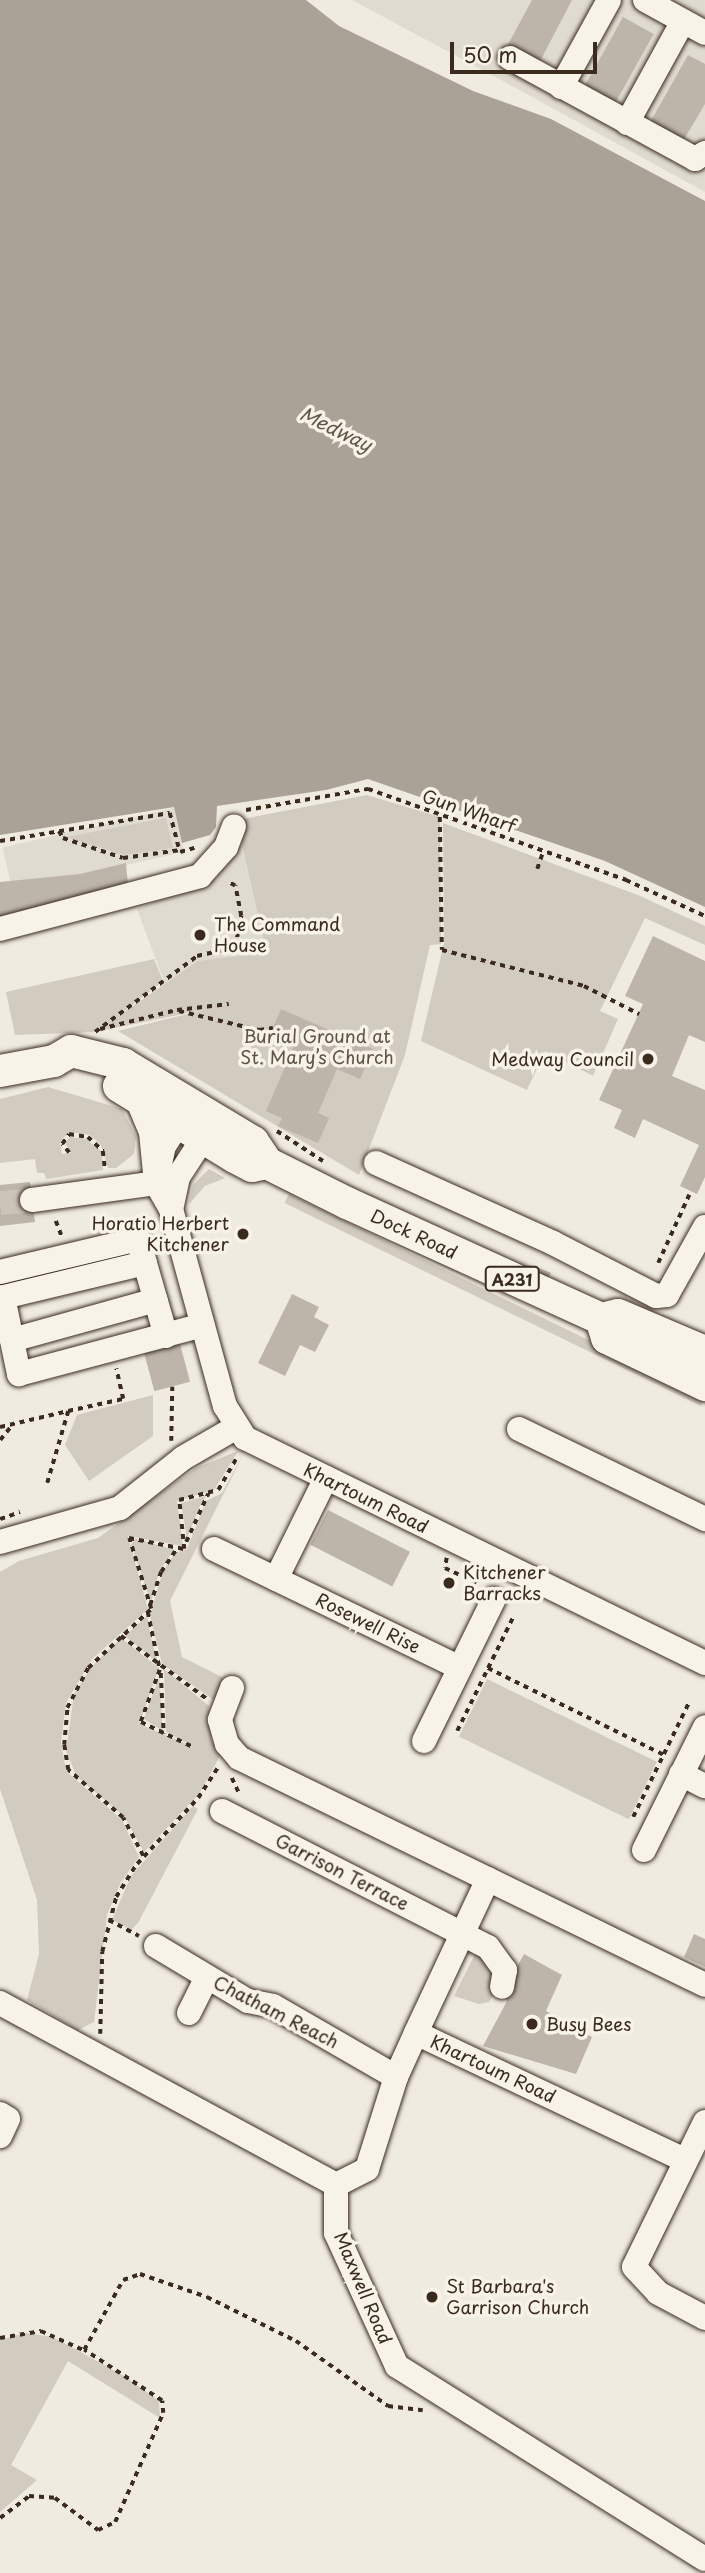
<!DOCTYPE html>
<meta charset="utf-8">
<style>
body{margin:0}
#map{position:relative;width:705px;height:2573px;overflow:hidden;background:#efebe0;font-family:"Playpen Sans",sans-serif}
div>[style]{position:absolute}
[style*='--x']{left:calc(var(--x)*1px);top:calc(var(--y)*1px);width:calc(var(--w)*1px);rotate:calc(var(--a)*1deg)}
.built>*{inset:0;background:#e0dbd0;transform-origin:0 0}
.green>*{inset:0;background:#d1cbc0;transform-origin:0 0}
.water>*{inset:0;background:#aaa296}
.building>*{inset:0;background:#bdb5aa;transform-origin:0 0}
.minor-tunnel>*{height:24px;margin-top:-12px;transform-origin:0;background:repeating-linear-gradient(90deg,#cbc4b9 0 24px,transparent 0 36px)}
.path>*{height:3.5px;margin-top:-1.75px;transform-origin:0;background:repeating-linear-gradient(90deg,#3b2a1e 0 5px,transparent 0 10px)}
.roads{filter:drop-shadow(0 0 2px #3b2a1e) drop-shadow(0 0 2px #3b2a1e)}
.minor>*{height:24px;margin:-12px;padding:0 12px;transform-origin:12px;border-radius:12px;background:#f7f3e8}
.major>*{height:32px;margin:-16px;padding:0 16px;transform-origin:16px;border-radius:16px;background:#f7f3e8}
.dots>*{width:19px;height:19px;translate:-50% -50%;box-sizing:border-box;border:4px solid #f7f3e8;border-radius:50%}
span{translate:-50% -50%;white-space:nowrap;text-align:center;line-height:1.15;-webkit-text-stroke:7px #f7f3e8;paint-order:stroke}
.shield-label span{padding:2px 5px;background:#f7f3e8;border:2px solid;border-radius:5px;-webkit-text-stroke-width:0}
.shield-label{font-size:16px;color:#3b2a1e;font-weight:700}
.street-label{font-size:18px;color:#3b2a1e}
.poi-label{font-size:18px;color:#3b2a1e}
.left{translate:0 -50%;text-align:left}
.right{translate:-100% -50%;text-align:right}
.park-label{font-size:18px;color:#605246}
.water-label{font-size:19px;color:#625448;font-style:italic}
.scale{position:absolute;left:450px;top:42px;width:147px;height:32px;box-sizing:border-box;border:4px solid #3b2a1e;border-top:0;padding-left:9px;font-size:21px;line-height:24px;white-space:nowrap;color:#3b2a1e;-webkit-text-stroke:5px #f7f3e8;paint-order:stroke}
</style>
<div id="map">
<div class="built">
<div style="clip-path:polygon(352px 0,705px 0,705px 192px,503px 81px)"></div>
<div style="left:174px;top:808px;width:45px;height:176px;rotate:77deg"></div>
<div style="clip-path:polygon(240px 839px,265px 946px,245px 955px,200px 961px,165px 984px,137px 909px,197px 885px)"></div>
</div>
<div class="green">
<div style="clip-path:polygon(367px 795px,440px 817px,441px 944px,430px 945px,405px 1055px,359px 1175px,118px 1031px,212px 1008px,95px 1032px,15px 1035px,6px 992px,154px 959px,163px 981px,117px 1017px,198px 961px,245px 955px,265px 946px,238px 828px,243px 819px)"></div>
<div style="clip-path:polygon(166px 818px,173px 848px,124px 855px,66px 837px)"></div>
<div style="clip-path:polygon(443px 823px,638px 895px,705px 926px,705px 945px,645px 918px,600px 1011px,618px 1019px,593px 1076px,545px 1051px,527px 1090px,421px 1041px,444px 943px)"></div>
<div style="clip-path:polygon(48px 1087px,122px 1109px,136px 1136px,134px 1154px,116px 1168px,108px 1168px,101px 1145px,90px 1135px,69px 1132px,60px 1142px,62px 1154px,71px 1153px,65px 1143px,70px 1137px,86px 1139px,102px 1152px,103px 1170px,46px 1179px,44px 1173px,37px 1173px,35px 1159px,0 1163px,0 1099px)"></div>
<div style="clip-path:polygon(209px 1169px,225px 1178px,205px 1186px,189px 1204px,193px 1185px)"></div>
<div style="left:289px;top:1194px;width:463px;height:10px;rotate:26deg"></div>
<div style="clip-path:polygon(153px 1395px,153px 1436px,89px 1481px,65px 1445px,77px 1415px)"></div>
<div style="clip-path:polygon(238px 1451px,214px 1490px,177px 1501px,183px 1546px,128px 1536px,148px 1609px,92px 1659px,66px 1703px,61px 1742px,66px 1771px,122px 1820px,139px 1857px,121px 1882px,107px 1915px,94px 2022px,78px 2030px,27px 2000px,39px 1954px,37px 1900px,0 1789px,0 1572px,19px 1561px,98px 1538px,196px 1468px)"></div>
<div style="clip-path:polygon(244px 1453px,170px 1601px,182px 1657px,226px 1679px,214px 1700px,162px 1664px,150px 1616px,163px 1571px,175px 1553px,187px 1549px,206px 1501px,222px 1493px)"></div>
<div style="clip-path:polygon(206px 1496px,200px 1506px,187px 1538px,181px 1503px)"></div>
<div style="clip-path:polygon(135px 1538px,174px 1550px,159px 1572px,151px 1602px,131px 1545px)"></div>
<div style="clip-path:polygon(147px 1616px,152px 1642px,158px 1663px,125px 1636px)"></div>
<div style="clip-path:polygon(121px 1638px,159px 1668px,139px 1724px,194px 1747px,166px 1732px,164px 1669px,209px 1706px,211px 1739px,220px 1756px,199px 1794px,144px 1852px,124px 1816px,77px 1777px,66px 1751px,74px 1694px,91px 1667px)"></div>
<div style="clip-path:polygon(159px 1677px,163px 1731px,144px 1719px)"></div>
<div style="left:487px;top:1679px;width:189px;height:64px;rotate:26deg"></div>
<div style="clip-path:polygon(193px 1806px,198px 1809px,138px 1923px,131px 1930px,112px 1920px,131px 1876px)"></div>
<div style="clip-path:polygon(476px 1952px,493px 1969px,496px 1990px,489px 2002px,479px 2004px,454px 1996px)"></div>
<div style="clip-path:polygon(25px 2333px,53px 2337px,126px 2377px,159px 2401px,160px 2418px,68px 2361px,11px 2465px,37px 2480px,0 2512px,0 2340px)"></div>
</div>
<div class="water">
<div style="clip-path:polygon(0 0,306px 0,339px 26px,473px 91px,551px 119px,705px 201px,705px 907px,605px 861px,368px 779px,326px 790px,217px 806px,216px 827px,210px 835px,182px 843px,174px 807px,0 835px)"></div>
</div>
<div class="building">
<div style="clip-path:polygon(532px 0,572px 0,537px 67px,505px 50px)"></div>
<div style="left:623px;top:17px;width:35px;height:85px;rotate:29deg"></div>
<div style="clip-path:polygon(688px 55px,705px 64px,705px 104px,680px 146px,647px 128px)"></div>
<div style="clip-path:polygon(126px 863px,128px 885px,0 919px,0 882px,80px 874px)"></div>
<div style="clip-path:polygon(653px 936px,705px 961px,705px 1042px,689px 1035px,672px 1076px,705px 1090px,705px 1177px,697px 1194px,680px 1186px,699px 1145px,643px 1119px,635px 1138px,614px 1128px,622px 1110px,599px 1100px,643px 1004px,625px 996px)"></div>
<div style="clip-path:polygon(281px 1009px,373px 1049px,360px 1079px,337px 1069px,318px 1113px,329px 1118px,318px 1143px,278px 1126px,282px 1118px,266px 1111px,294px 1046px,270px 1035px)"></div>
<div style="clip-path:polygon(30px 1182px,35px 1222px,0 1226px,0 1185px)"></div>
<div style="left:537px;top:1267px;width:15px;height:6px;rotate:23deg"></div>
<div style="clip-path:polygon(292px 1294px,319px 1307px,314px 1317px,329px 1325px,315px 1352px,300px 1345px,285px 1376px,258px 1363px)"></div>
<div style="left:180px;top:1344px;width:39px;height:37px;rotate:75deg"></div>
<div style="left:328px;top:1510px;width:92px;height:39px;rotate:27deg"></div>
<div style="clip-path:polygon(694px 1934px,705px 1939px,705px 1967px,684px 1957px)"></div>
<div style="clip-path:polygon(524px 1954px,562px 1975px,546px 2011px,592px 2037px,576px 2074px,483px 2046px,507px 2001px,502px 1995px)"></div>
</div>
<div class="minor-tunnel">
<div style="--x:0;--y:1203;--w:32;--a:-5"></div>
</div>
<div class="path">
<div style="--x:246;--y:810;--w:124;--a:-9.8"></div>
<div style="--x:368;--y:789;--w:274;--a:19.4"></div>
<div style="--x:626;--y:880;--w:87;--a:24.5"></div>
<div style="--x:440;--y:817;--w:133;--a:89.1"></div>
<div style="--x:442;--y:950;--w:146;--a:14.2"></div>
<div style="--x:584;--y:986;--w:62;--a:27"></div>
<div style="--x:59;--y:831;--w:8;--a:60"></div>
<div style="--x:63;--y:838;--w:63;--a:18.4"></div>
<div style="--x:123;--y:858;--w:58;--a:-8"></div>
<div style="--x:0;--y:841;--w:172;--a:-9.4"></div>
<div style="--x:170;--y:813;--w:40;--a:75.6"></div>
<div style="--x:180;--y:852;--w:15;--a:-16"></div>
<div style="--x:537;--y:869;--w:18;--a:-71"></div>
<div style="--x:179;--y:1011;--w:82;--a:13.4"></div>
<div style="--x:259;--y:1030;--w:14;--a:-8"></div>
<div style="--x:100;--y:1029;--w:79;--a:-13.9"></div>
<div style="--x:177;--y:1010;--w:52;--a:-6.6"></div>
<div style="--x:95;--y:1032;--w:127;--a:-36.7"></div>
<div style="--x:197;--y:956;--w:39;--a:-13"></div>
<div style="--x:235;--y:947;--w:32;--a:-79"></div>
<div style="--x:241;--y:916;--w:31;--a:-101"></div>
<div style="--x:235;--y:886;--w:10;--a:-151"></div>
<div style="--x:277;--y:1131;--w:55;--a:33.1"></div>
<div style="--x:69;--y:1153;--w:11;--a:-128"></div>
<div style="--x:62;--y:1144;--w:12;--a:-55"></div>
<div style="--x:69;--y:1134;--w:19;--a:9"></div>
<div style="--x:88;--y:1137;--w:21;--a:43"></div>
<div style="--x:103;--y:1151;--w:17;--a:83"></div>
<div style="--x:56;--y:1221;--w:17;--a:69"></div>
<div style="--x:658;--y:1263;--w:75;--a:-65.5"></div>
<div style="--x:0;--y:1427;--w:70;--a:-13.2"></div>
<div style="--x:0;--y:1440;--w:19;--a:-51"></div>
<div style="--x:171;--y:1441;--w:54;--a:-88.9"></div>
<div style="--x:47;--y:1483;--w:75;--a:-73.7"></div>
<div style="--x:68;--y:1411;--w:56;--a:-12.3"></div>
<div style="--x:123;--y:1399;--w:31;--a:-103"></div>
<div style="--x:0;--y:1519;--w:21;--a:-19"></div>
<div style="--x:186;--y:1542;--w:53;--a:-65.4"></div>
<div style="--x:447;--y:1558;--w:10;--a:101"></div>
<div style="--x:445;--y:1568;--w:38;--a:25"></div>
<div style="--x:150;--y:1605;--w:35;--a:-72"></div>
<div style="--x:161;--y:1572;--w:29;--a:-56"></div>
<div style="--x:148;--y:1612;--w:59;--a:78.3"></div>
<div style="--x:160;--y:1670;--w:55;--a:110.1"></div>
<div style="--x:141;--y:1722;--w:58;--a:25.7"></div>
<div style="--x:121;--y:1636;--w:107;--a:36.2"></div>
<div style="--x:488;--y:1668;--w:196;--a:26.3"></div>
<div style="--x:161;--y:1673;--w:61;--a:87.2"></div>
<div style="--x:457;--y:1731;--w:129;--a:-63.8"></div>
<div style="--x:232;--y:1778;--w:17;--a:65"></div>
<div style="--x:633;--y:1817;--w:128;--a:-64"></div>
<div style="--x:143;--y:1856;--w:43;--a:-117.8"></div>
<div style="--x:123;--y:1818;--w:73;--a:-138.9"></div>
<div style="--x:68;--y:1770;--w:25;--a:-99"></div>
<div style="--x:64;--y:1745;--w:37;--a:-85"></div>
<div style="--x:67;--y:1708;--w:45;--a:-62.3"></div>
<div style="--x:88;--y:1668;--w:86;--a:-43.1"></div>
<div style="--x:151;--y:1609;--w:74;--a:-107.2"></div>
<div style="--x:129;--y:1538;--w:56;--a:11.3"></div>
<div style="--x:184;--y:1549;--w:49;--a:-95.8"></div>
<div style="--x:179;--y:1500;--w:40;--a:-14.4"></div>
<div style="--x:218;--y:1490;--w:36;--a:-60"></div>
<div style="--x:109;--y:1920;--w:34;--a:28"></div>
<div style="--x:100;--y:2034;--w:82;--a:-88.6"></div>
<div style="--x:102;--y:1952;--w:57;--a:-75.7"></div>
<div style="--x:116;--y:1897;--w:39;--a:-58"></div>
<div style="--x:137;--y:1864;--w:90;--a:-47.3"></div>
<div style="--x:198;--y:1798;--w:38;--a:-57"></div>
<div style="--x:0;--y:2338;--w:42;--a:-9.7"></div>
<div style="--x:41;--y:2331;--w:46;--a:24.3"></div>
<div style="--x:0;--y:2518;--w:36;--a:-37"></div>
<div style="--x:29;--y:2496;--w:26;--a:4"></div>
<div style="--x:55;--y:2498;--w:54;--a:36.7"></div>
<div style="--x:98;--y:2530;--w:19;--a:-25"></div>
<div style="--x:115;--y:2522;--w:119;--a:-66.2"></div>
<div style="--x:163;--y:2413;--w:12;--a:-95"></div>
<div style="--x:162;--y:2401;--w:93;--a:-146.8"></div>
<div style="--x:84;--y:2350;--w:80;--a:-60.9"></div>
<div style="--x:123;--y:2280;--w:18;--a:-19"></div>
<div style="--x:140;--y:2274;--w:71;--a:18.9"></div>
<div style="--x:207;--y:2297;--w:99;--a:26.3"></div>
<div style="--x:296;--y:2341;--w:113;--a:35.2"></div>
<div style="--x:388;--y:2406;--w:35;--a:7"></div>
</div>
<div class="roads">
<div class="minor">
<div style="--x:645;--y:0;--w:68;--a:28.8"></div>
<div style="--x:510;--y:58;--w:211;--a:28.6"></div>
<div style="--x:695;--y:159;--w:12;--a:-31"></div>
<div style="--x:561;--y:87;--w:99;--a:-61.1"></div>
<div style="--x:627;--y:123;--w:116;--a:-61.2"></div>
<div style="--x:0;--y:929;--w:207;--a:-14.8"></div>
<div style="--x:200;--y:876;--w:39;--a:-48"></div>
<div style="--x:226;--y:847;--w:22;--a:-69"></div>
<div style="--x:135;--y:1094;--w:41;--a:67.2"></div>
<div style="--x:151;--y:1132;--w:51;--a:84.4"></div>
<div style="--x:156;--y:1183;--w:30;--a:60"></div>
<div style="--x:171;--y:1209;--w:204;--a:74.7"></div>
<div style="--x:225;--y:1406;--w:38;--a:58"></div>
<div style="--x:245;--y:1438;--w:512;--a:26.06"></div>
<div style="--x:376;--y:1163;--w:194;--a:24.3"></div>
<div style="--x:553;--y:1243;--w:116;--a:27.2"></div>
<div style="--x:656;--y:1296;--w:11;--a:-5"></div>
<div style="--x:667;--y:1295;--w:78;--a:-60.8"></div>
<div style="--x:32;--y:1200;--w:125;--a:-7.8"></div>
<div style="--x:156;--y:1183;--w:38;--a:-78"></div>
<div style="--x:164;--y:1146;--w:27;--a:-57"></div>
<div style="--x:179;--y:1123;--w:28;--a:-21"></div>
<div style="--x:205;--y:1113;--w:24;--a:92"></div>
<div style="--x:204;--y:1137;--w:48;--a:123"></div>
<div style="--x:178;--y:1177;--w:33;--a:102"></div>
<div style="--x:145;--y:1263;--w:146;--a:166.5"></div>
<div style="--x:3;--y:1297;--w:79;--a:78.3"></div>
<div style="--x:19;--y:1374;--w:190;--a:-14.9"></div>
<div style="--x:0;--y:1272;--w:142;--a:-13.4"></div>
<div style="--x:138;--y:1239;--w:101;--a:73.9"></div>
<div style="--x:12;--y:1340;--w:149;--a:-15.5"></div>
<div style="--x:519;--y:1429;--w:207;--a:25.8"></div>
<div style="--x:0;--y:1542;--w:125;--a:-15.8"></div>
<div style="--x:120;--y:1508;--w:80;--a:-38.4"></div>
<div style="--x:183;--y:1458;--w:60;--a:-30"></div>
<div style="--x:214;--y:1549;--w:273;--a:25.8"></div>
<div style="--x:276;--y:1579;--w:113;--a:-63.7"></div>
<div style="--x:232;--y:1688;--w:34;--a:111"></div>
<div style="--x:220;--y:1720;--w:25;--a:74"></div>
<div style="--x:227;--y:1744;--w:18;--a:49"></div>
<div style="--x:239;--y:1758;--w:518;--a:25.97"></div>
<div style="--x:424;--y:1741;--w:158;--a:-63.8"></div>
<div style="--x:681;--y:1774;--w:27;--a:27"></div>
<div style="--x:222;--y:1811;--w:299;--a:27.1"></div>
<div style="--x:488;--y:1947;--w:29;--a:54"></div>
<div style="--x:505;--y:1970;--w:17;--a:100"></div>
<div style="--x:644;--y:1850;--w:137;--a:-63.6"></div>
<div style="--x:488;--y:1879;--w:170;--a:115.1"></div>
<div style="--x:416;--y:2033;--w:297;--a:25.3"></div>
<div style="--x:156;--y:1946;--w:107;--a:30.9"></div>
<div style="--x:248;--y:2001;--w:25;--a:11"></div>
<div style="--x:273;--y:2006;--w:142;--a:30"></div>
<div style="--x:0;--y:2003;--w:382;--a:28.4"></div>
<div style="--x:336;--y:2185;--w:48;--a:90"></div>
<div style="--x:336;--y:2233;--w:146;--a:65.4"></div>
<div style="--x:397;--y:2366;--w:363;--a:32.1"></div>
<div style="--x:189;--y:2013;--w:40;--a:-63.4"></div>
<div style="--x:0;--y:2114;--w:9;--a:32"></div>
<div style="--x:8;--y:2119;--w:19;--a:115"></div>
<div style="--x:705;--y:2122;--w:161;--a:116.1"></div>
<div style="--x:634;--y:2267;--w:35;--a:47"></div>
<div style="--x:658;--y:2293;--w:53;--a:28"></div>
<div style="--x:336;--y:2185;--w:35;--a:-27"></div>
<div style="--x:367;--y:2169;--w:96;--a:-72.5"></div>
<div style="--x:396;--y:2077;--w:48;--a:-65.6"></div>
</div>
<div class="major">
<div style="--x:0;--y:1071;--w:55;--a:-10.5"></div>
<div style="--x:54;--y:1061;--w:20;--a:-30"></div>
<div style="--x:71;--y:1051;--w:54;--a:14"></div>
<div style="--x:123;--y:1064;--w:152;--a:31"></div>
<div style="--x:253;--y:1142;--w:25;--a:56"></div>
<div style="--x:267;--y:1163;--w:89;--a:26.6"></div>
<div style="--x:347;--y:1203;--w:279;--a:24.5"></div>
<div style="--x:601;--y:1319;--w:17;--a:-13"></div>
<div style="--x:618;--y:1315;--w:95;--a:23"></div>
<div style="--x:119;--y:1086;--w:136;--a:31.5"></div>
<div style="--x:235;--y:1157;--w:19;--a:28"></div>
<div style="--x:252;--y:1166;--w:15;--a:-11"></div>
<div style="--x:601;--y:1319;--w:20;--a:72"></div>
<div style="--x:607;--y:1338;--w:109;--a:25.6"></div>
</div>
</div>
<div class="dots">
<div style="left:200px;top:935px;background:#3b2a1e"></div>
<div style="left:648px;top:1059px;background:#3b2a1e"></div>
<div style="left:243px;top:1234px;background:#3b2a1e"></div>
<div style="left:449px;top:1583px;background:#3b2a1e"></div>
<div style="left:532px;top:2024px;background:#3b2a1e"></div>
<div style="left:432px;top:2297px;background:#3b2a1e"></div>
</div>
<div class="shield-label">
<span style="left:512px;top:1279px">A231</span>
</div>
<div class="street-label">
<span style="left:469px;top:811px;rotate:19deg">Gun Wharf</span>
<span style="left:414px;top:1234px;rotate:25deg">Dock Road</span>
<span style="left:366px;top:1498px;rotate:26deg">Khartoum Road</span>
<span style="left:368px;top:1623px;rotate:26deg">Rosewell Rise</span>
<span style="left:342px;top:1872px;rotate:27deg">Garrison Terrace</span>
<span style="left:276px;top:2012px;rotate:27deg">Chatham Reach</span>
<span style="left:493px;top:2069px;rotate:25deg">Khartoum Road</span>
<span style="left:363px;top:2288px;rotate:67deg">Maxwell Road</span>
</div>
<div class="poi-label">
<span class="left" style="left:214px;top:935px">The Command<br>House</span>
<span class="right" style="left:634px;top:1059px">Medway Council</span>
<span class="right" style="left:229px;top:1234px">Horatio Herbert<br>Kitchener</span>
<span class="left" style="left:463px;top:1583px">Kitchener<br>Barracks</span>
<span class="left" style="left:546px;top:2024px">Busy Bees</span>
<span class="left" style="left:446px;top:2297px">St Barbara's<br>Garrison Church</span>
</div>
<div class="park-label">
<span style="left:317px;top:1047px">Burial Ground at<br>St. Mary’s Church</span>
</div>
<div class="water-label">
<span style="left:336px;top:429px;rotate:26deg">Medway</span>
</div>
<div class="scale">50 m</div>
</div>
